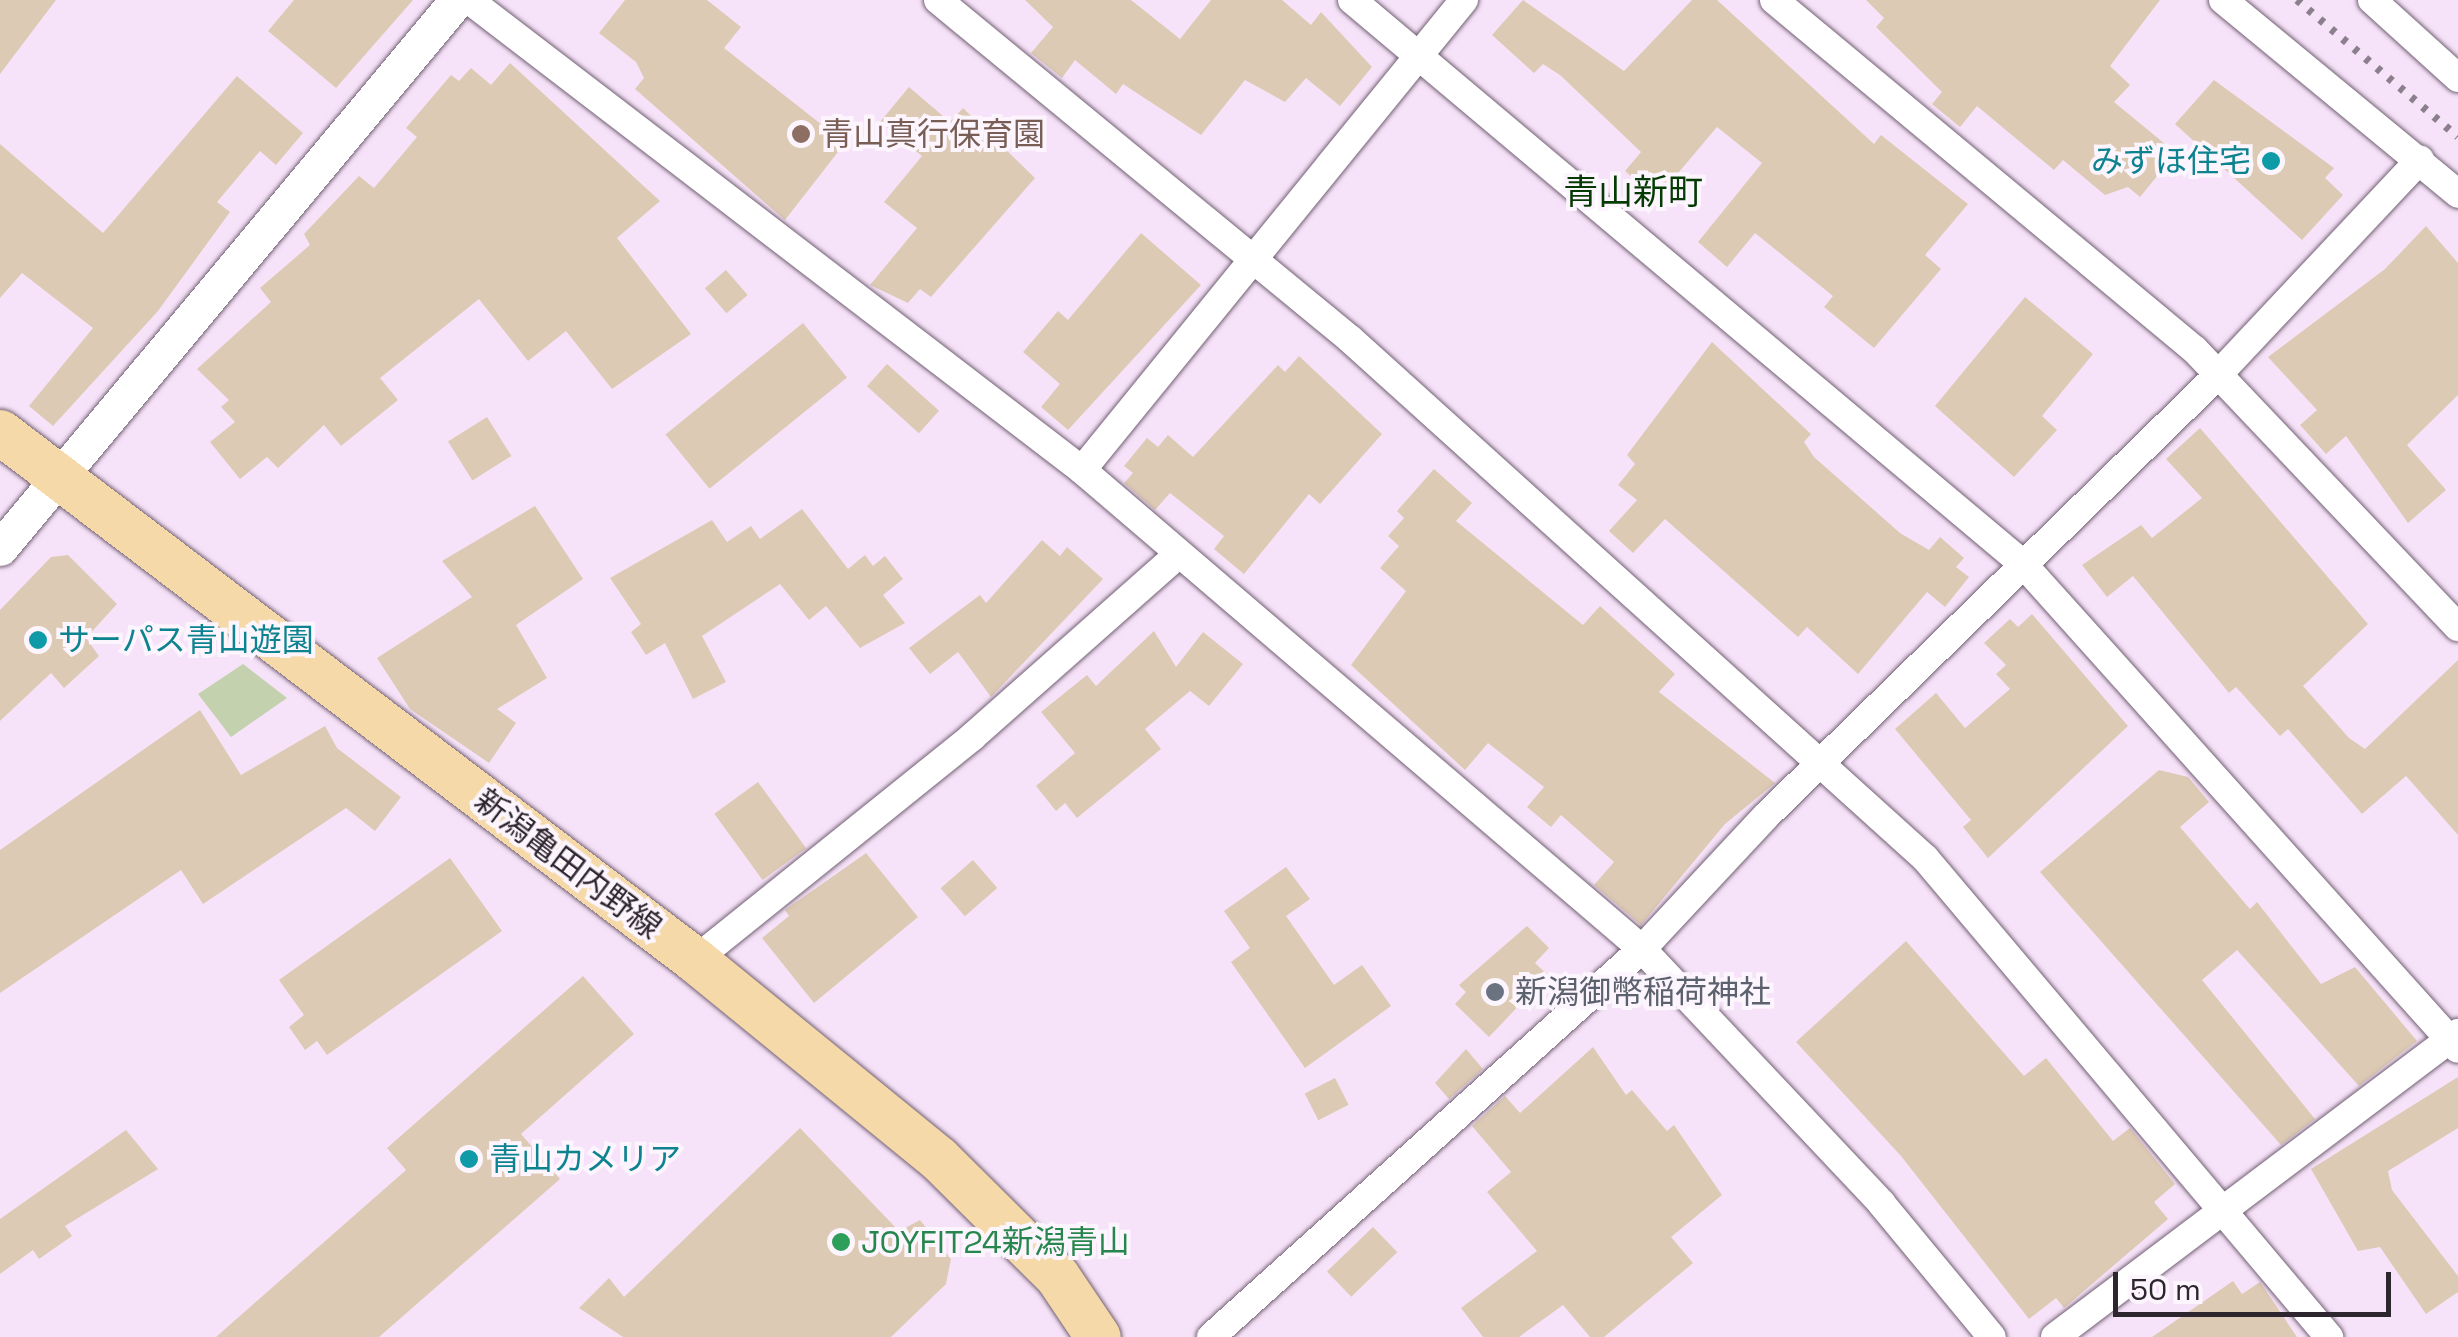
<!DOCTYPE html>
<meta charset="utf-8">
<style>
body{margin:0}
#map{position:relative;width:2458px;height:1337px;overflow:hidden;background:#f7e3f9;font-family:"Space Grotesk","Noto Sans JP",sans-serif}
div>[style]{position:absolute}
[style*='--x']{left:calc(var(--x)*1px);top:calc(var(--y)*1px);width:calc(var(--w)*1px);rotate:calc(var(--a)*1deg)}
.green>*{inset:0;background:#c3d1ae}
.building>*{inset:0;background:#ddcab4;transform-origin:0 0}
.roads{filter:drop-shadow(0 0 2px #716073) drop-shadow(0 0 2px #716073)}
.minor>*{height:28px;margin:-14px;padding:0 14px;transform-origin:14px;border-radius:14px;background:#fff}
.tertiary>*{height:35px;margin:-17.5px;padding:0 17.5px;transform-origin:17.5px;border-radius:17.5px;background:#fff}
.primary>*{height:45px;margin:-22.5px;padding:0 22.5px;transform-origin:22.5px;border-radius:22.5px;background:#f5d9a9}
.rail>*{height:8px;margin-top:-4px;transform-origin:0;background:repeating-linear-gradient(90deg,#8b7e8d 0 5px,transparent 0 15px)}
.dots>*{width:28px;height:28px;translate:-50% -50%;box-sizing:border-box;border:5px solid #fdf5fe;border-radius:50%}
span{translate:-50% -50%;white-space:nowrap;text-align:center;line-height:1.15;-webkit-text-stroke:8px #fdf5fe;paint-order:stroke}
.education-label{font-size:32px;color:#785e54}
.left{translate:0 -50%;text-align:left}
.culture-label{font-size:32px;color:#0d838f}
.right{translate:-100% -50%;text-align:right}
.street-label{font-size:32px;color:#2d262e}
.worship-label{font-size:32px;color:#5b616d}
.leisure-label{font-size:32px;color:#27864d}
.neighbourhood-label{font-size:35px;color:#053b03}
.scale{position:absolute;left:2113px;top:1272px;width:278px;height:45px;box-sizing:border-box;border:5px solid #2d262e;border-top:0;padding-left:12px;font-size:30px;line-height:35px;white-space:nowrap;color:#2d262e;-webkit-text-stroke:8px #fdf5fe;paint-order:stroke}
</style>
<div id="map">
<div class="green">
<div style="clip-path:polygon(243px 664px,287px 698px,231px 737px,198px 694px)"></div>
</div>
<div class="building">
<div style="clip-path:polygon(0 0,56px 0,0 74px)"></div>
<div style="clip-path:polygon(294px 0,413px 0,336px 88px,268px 31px)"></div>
<div style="clip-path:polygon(625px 0,707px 0,741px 27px,724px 48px,845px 143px,785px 220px,635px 89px,644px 78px,636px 62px,599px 33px)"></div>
<div style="clip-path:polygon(1025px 0,1131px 0,1180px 39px,1211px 0,1282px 0,1311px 25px,1321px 12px,1372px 67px,1340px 106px,1306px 78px,1285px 102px,1245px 80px,1201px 135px,1123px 84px,1116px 94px,1075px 60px,1062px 78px,1031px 53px,1053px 27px)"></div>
<div style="clip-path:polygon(1523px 0,1624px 71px,1692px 0,1717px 0,1874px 144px,1881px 135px,1968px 204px,1925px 255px,1941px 269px,1874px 348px,1824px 307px,1833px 296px,1755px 233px,1727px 267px,1698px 242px,1762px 163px,1717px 127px,1657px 198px,1625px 171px,1641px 152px,1560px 75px,1543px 64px,1534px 73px,1492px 35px)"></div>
<div style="clip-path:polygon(1866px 0,2160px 0,2110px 66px,2130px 85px,2114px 102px,2176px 153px,2140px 197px,2128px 187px,2105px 195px,2063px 160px,2054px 170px,1977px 106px,1960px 127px,1932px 104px,1942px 92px,1876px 27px,1884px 18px)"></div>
<div style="clip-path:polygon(510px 63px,660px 201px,617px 238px,691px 334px,612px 389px,566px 331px,528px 361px,479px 299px,380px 378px,398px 400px,341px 446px,324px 425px,278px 468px,267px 457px,240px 479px,210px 442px,235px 422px,221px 407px,229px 400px,197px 369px,271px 302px,260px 288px,310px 245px,304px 234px,359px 176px,374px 188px,417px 137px,406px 128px,451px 75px,459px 81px,471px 68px,491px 85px)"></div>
<div style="clip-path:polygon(237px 76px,303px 133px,276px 165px,260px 151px,217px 202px,230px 212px,158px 311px,53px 426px,29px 406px,93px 328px,22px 273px,0 298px,0 144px,103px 233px)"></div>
<div style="clip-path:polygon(2214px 80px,2334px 168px,2325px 178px,2343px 195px,2302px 240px,2175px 124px)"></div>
<div style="clip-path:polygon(909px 87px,950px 122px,963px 108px,1035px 178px,931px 297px,920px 289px,908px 303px,870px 285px,917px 228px,884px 202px,922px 156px,880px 122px)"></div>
<div style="clip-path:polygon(2426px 226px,2458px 263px,2458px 395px,2407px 445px,2446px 490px,2408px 523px,2346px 436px,2326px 454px,2300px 425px,2317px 410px,2268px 357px,2385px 269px)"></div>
<div style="clip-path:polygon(1141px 233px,1201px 285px,1068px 430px,1041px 407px,1060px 384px,1023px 352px,1058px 311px,1068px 320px)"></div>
<div style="left:726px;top:270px;width:33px;height:28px;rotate:49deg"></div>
<div style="clip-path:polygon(2025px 297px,2093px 354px,2042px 416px,2057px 430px,2014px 477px,1935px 406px)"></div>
<div style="left:803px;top:323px;width:70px;height:177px;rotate:51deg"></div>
<div style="clip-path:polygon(1712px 342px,1811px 434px,1804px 442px,1814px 457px,1900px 533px,1929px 550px,1940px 537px,1964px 558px,1956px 567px,1969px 577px,1945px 607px,1927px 592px,1858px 674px,1807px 627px,1798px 637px,1665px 519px,1633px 553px,1609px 531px,1637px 500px,1618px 485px,1635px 464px,1627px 455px)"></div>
<div style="clip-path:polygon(1299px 356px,1382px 434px,1320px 504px,1309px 494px,1244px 574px,1214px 549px,1224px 536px,1170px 493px,1155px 510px,1124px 483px,1133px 473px,1124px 466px,1147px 438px,1158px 447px,1168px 435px,1193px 457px,1278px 365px,1285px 372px)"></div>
<div style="left:887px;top:364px;width:70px;height:30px;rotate:42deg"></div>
<div style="left:487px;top:417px;width:46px;height:46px;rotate:58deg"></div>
<div style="clip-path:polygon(2200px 428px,2368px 624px,2303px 686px,2349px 738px,2365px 749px,2458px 660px,2458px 835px,2406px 776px,2362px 814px,2288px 729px,2280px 736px,2236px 687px,2229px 693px,2133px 576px,2107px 597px,2082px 565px,2141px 525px,2152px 538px,2202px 498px,2166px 459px)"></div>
<div style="clip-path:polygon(1434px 469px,1472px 503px,1456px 521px,1583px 625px,1600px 606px,1675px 674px,1659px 692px,1775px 783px,1725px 824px,1641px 925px,1594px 885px,1614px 862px,1561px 815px,1551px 827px,1527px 807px,1544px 787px,1488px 743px,1465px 770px,1351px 665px,1406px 591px,1380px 568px,1399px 546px,1388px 536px,1404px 518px,1397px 511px)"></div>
<div style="clip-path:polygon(535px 506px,583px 579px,516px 625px,547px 678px,497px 709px,516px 723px,489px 763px,410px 709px,377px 658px,472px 597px,442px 561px)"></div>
<div style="clip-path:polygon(802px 509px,848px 569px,865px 555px,873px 566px,885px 556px,903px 579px,883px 595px,905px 623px,860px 648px,826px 606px,809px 620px,780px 584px,702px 636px,726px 682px,693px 699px,665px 643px,646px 655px,631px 632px,641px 624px,610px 578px,712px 520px,727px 542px,751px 526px,760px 539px)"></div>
<div style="clip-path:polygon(1042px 540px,1060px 556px,1067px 547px,1103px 579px,991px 697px,958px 652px,930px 674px,909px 648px,980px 595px,986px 603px)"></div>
<div style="clip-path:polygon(68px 555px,117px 604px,86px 638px,99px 656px,64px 688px,51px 673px,0 721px,0 610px,51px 557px)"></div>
<div style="clip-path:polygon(2032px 614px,2128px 726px,1988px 858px,1963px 827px,1971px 820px,1895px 729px,1936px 693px,1965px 728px,2010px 689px,1996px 674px,2006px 665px,1984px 643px,2010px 619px,2018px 627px)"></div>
<div style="clip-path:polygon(1154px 631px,1176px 667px,1203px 632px,1243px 664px,1209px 706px,1190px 691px,1145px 729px,1161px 749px,1077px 818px,1065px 803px,1056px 811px,1036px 786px,1075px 753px,1041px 712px,1087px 675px,1096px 686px)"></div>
<div style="clip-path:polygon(200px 710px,241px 775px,325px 726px,337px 748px,401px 797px,375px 831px,346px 808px,203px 904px,181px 870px,0 993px,0 850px)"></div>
<div style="clip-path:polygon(2159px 770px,2188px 777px,2209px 802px,2180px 827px,2250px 909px,2257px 902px,2321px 984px,2355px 967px,2417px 1041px,2359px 1086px,2237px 950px,2202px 980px,2315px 1119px,2281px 1145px,2040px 872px)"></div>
<div style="left:758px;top:782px;width:82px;height:54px;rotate:54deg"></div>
<div style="clip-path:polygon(866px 853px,918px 917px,814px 1003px,762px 938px,789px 916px,785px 910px)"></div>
<div style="clip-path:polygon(450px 858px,502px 931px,327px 1055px,317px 1041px,305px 1050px,289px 1027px,304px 1015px,279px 980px)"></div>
<div style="left:973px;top:860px;width:37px;height:43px;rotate:49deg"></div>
<div style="clip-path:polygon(1286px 867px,1310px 899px,1286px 916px,1334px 985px,1362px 965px,1391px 1006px,1305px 1068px,1231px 962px,1250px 948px,1224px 911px)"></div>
<div style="clip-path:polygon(1527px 926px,1549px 948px,1535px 963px,1548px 975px,1489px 1037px,1455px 1004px,1466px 992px,1459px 985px)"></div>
<div style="clip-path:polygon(1906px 941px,2024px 1076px,2046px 1058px,2113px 1141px,2130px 1128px,2175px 1184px,2154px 1202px,2168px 1219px,2064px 1308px,2056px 1298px,2029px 1319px,1901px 1156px,1796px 1042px)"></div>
<div style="clip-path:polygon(583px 976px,634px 1034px,521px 1134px,560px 1179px,379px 1337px,216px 1337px,406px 1170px,387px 1148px)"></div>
<div style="clip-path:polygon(1593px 1047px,1626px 1095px,1632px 1090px,1667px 1131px,1674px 1125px,1722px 1195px,1671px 1237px,1693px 1263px,1604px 1337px,1590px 1337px,1563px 1305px,1519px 1337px,1483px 1337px,1461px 1308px,1537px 1251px,1487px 1192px,1511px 1172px,1472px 1126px,1505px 1096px,1520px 1113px)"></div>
<div style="clip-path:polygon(1466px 1049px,1483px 1069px,1449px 1099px,1435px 1083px)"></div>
<div style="clip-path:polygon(2458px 1077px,2458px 1128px,2388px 1171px,2392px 1190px,2458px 1276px,2458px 1292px,2426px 1314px,2380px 1247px,2358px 1251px,2311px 1169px)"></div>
<div style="left:1335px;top:1078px;width:30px;height:34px;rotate:63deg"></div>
<div style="clip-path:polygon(800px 1128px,899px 1231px,920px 1220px,951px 1259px,946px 1284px,891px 1337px,623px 1337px,579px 1308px,609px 1278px,624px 1297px)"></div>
<div style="clip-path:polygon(126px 1130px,158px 1169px,65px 1226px,72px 1236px,39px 1259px,33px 1250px,0 1274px,0 1219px)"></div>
<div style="left:1373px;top:1227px;width:35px;height:64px;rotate:46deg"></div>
<div style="clip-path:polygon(2233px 1281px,2242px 1294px,2260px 1282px,2297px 1337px,2152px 1337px)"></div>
</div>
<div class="roads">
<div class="minor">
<div style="--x:469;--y:0;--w:772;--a:37.48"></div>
<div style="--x:1082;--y:470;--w:737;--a:40.54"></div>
<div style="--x:1642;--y:949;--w:349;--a:46.7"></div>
<div style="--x:1881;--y:1203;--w:174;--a:50.4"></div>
<div style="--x:938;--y:0;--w:534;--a:39.45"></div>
<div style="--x:1350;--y:339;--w:775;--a:42.07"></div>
<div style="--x:1925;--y:858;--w:627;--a:49.85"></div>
<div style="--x:1352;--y:0;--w:877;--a:40.05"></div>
<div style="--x:2023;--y:564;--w:651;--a:48.11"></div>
<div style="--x:1774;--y:0;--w:547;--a:39.74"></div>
<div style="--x:2195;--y:350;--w:382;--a:46.5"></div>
<div style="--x:2223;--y:0;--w:305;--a:39.5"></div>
<div style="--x:2372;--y:0;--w:116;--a:42.2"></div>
<div style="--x:1082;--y:470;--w:606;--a:-50.9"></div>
<div style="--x:695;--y:960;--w:356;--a:-38.8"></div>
<div style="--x:972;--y:737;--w:275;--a:-41.5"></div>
<div style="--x:1211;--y:1337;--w:580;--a:-41.99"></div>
<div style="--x:1642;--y:949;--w:180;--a:-47"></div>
<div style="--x:1765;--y:817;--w:627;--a:-44.29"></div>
<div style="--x:2214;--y:379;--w:301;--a:-46.8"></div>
<div style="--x:2055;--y:1337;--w:505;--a:-37.03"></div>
</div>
<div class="tertiary">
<div style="--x:0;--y:548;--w:714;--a:-50.17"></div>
</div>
<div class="primary">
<div style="--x:0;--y:432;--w:873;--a:37.22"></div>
<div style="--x:695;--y:960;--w:313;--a:39.2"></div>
<div style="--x:938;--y:1158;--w:168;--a:44.8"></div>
<div style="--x:1057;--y:1276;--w:73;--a:56.1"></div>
</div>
</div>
<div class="rail">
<div style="--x:2297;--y:0;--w:211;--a:40.4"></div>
</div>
<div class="dots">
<div style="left:801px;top:134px;background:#8d6e63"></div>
<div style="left:2271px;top:161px;background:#0f9aa8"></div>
<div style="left:38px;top:640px;background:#0f9aa8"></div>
<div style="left:1495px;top:992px;background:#6b7280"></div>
<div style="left:469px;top:1159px;background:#0f9aa8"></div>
<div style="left:841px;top:1242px;background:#2e9e5b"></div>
</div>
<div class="education-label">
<span class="left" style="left:821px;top:134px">青山真行保育園</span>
</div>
<div class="culture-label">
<span class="right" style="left:2251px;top:161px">みずほ住宅</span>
<span class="left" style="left:58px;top:640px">サーパス青山遊園</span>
<span class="left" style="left:489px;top:1159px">青山カメリア</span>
</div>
<div class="street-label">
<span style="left:568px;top:864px;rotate:37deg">新潟亀田内野線</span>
</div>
<div class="worship-label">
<span class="left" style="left:1515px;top:992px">新潟御幣稲荷神社</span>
</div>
<div class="leisure-label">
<span class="left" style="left:861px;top:1242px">JOYFIT24新潟青山</span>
</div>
<div class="neighbourhood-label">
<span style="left:1633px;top:192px">青山新町</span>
</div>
<div class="scale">50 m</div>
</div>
